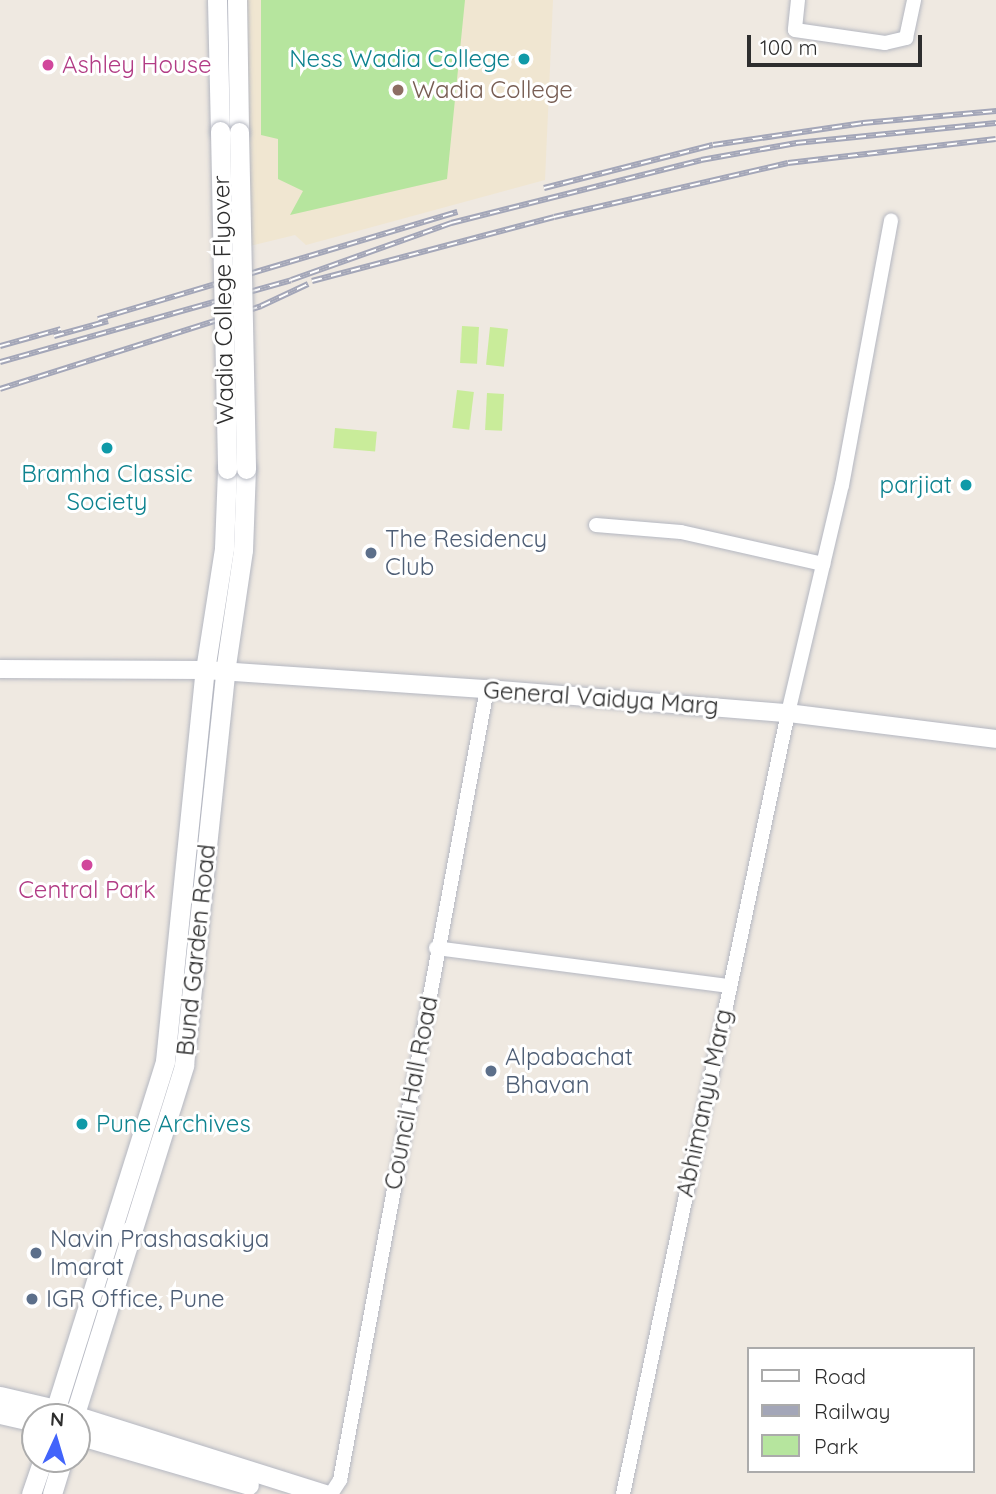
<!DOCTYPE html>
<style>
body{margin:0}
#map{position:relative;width:996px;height:1494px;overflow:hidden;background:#efe9e1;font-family:Quicksand,sans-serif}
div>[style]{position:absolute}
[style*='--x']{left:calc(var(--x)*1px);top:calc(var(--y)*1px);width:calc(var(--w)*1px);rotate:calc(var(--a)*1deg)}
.education>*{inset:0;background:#f0e6d1}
.green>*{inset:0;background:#b6e59e}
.pitch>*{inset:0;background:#c9ec9a;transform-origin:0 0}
.roads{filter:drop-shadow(0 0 2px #b4b7c1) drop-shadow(0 0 2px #b4b7c1)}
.minor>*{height:14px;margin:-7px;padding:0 7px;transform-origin:7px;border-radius:7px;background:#fff}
.tertiary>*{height:18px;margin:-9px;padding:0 9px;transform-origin:9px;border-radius:9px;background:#fff}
.secondary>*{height:19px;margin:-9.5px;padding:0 9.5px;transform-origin:9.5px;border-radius:9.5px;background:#fff}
.rail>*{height:6px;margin-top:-3px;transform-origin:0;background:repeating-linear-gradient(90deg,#fff 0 10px,#a3a6b8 0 20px);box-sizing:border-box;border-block:2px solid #a3a6b8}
.bridges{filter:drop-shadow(0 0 2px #b4b7c1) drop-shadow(0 0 2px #b4b7c1)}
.secondary-bridge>*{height:19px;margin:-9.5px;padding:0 9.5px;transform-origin:9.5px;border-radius:9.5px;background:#fff}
.dots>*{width:19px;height:19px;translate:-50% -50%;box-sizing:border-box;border:4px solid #fff;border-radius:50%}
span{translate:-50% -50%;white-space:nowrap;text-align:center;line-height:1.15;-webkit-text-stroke:6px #fff;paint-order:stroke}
.culture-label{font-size:24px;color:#0d838f}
.right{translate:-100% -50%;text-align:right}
.left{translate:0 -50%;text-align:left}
.hotel-label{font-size:24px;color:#b23c85}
.education-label{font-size:24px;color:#785e54}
.street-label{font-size:24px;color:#2e2e2e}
.service-label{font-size:24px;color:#4e5e75}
.legend{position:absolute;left:747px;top:1347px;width:228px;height:126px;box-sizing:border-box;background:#fff;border:2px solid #ababab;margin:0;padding:9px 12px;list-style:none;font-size:21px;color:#2e2e2e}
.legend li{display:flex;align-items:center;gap:14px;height:35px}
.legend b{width:35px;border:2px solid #ababab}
.north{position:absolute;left:21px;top:1403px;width:70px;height:70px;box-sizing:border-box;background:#fff;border:2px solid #ababab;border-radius:50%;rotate:4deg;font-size:19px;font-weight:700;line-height:28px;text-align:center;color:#2e2e2e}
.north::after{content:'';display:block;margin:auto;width:24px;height:32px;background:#4264fb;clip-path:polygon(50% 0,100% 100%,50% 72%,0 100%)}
.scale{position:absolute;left:747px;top:35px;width:175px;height:32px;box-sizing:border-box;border:4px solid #2e2e2e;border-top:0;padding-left:9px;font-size:21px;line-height:24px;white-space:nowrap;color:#2e2e2e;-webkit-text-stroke:5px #fff;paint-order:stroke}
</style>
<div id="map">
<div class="education">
<div style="clip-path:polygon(247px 0,553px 0,545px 180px,306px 245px,295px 235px,246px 247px)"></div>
</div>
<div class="green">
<div style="clip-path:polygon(261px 0,465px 0,447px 179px,290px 215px,303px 191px,278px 179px,278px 139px,261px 135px)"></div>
</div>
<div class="pitch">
<div style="left:462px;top:326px;width:17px;height:37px;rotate:3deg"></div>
<div style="left:490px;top:327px;width:18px;height:38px;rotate:6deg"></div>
<div style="left:457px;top:390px;width:17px;height:38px;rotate:7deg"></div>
<div style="left:487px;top:393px;width:17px;height:37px;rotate:3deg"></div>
<div style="left:335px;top:428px;width:42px;height:20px;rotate:5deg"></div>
</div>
<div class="roads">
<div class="minor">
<div style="--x:798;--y:0;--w:30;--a:96"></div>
<div style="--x:795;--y:30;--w:91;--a:8.2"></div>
<div style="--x:885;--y:43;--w:22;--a:-13"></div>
<div style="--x:906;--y:38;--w:39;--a:-78"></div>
<div style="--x:596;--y:525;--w:85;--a:4.7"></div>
<div style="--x:681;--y:532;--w:146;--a:12.7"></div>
<div style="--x:436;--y:948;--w:295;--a:7.4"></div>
<div style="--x:331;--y:1494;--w:17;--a:-57"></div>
<div style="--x:340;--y:1480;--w:805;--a:-79.47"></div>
<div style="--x:623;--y:1494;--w:798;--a:-78.07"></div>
<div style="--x:788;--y:713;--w:234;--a:-76.7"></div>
<div style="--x:842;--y:485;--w:269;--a:-79.5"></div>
</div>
<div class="tertiary">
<div style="--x:0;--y:669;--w:205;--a:0.3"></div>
<div style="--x:205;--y:670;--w:283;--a:3.9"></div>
<div style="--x:487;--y:689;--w:302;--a:4.6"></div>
<div style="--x:788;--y:713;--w:210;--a:7.1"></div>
</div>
<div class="secondary">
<div style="--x:217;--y:0;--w:131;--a:88.7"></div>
<div style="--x:237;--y:0;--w:132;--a:89.1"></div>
<div style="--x:0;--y:1396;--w:57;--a:13.3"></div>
<div style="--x:55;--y:1409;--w:283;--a:17.5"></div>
<div style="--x:0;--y:1414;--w:36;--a:13"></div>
<div style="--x:53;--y:1417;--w:373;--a:-72.5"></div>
<div style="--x:165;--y:1061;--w:393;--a:-84.2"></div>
<div style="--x:205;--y:670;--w:123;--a:-81.1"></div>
<div style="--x:224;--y:548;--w:79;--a:-87.8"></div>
<div style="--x:74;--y:1417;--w:369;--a:-72.6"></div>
<div style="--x:184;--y:1065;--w:395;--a:-84"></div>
<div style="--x:225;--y:672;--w:123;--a:-81.6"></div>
<div style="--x:243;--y:550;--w:81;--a:-87.9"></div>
<div style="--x:77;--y:1435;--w:179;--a:16.2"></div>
<div style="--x:31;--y:1494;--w:37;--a:-71"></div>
<div style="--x:52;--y:1494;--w:37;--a:-73"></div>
</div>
</div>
<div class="rail">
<div style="--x:544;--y:188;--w:174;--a:-14.3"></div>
<div style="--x:713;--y:145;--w:152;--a:-8.3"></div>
<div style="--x:863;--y:123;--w:134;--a:-5.2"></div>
<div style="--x:312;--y:281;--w:250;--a:-14.8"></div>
<div style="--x:554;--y:217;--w:240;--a:-13"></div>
<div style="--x:788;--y:163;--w:209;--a:-6.6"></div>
<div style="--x:98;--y:319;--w:375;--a:-16.6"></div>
<div style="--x:54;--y:336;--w:56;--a:-15.5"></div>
<div style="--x:0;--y:346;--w:63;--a:-15.6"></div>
<div style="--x:0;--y:362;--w:302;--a:-15.7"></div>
<div style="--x:291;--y:280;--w:170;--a:-19.6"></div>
<div style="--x:451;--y:223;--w:258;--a:-14.1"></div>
<div style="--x:701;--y:160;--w:97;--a:-10.1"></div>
<div style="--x:796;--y:143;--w:201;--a:-5.7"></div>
<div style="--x:0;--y:389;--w:274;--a:-17.6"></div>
<div style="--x:261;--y:306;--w:52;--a:-25.1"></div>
</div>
<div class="bridges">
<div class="secondary-bridge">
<div style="--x:220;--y:131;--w:338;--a:88.8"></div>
<div style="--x:239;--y:132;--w:337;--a:88.8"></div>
</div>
</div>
<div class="dots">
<div style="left:524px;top:59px;background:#0f9aa8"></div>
<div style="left:48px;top:65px;background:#d1479c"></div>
<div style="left:398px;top:90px;background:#8d6e63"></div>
<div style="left:107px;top:448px;background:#0f9aa8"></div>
<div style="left:966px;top:485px;background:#0f9aa8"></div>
<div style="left:371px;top:553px;background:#5c6f8a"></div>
<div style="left:87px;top:865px;background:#d1479c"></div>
<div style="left:491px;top:1071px;background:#5c6f8a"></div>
<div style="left:82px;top:1124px;background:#0f9aa8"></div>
<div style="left:36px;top:1253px;background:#5c6f8a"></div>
<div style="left:32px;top:1299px;background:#5c6f8a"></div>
</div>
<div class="culture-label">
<span class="right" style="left:510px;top:59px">Ness Wadia College</span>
<span style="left:107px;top:488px">Bramha Classic<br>Society</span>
<span class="right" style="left:952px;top:485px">parjiat</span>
<span class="left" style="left:96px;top:1124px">Pune Archives</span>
</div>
<div class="hotel-label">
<span class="left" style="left:62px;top:65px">Ashley House</span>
<span style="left:87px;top:890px">Central Park</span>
</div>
<div class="education-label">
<span class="left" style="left:412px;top:90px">Wadia College</span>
</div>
<div class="street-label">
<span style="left:223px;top:300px;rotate:-91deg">Wadia College Flyover</span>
<span style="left:601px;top:698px;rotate:4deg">General Vaidya Marg</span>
<span style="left:196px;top:950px;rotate:-84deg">Bund Garden Road</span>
<span style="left:411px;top:1093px;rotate:-79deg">Council Hall Road</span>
<span style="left:704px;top:1103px;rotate:-78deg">Abhimanyu Marg</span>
</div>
<div class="service-label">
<span class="left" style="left:385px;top:553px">The Residency<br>Club</span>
<span class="left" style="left:505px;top:1071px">Alpabachat<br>Bhavan</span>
<span class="left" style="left:50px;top:1253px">Navin Prashasakiya<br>Imarat</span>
<span class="left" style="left:46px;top:1299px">IGR Office, Pune</span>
</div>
<ul class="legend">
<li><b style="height:9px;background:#fff"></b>Road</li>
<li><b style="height:9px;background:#a3a6b8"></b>Railway</li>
<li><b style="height:19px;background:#b6e59e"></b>Park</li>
</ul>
<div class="north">N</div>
<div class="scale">100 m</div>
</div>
